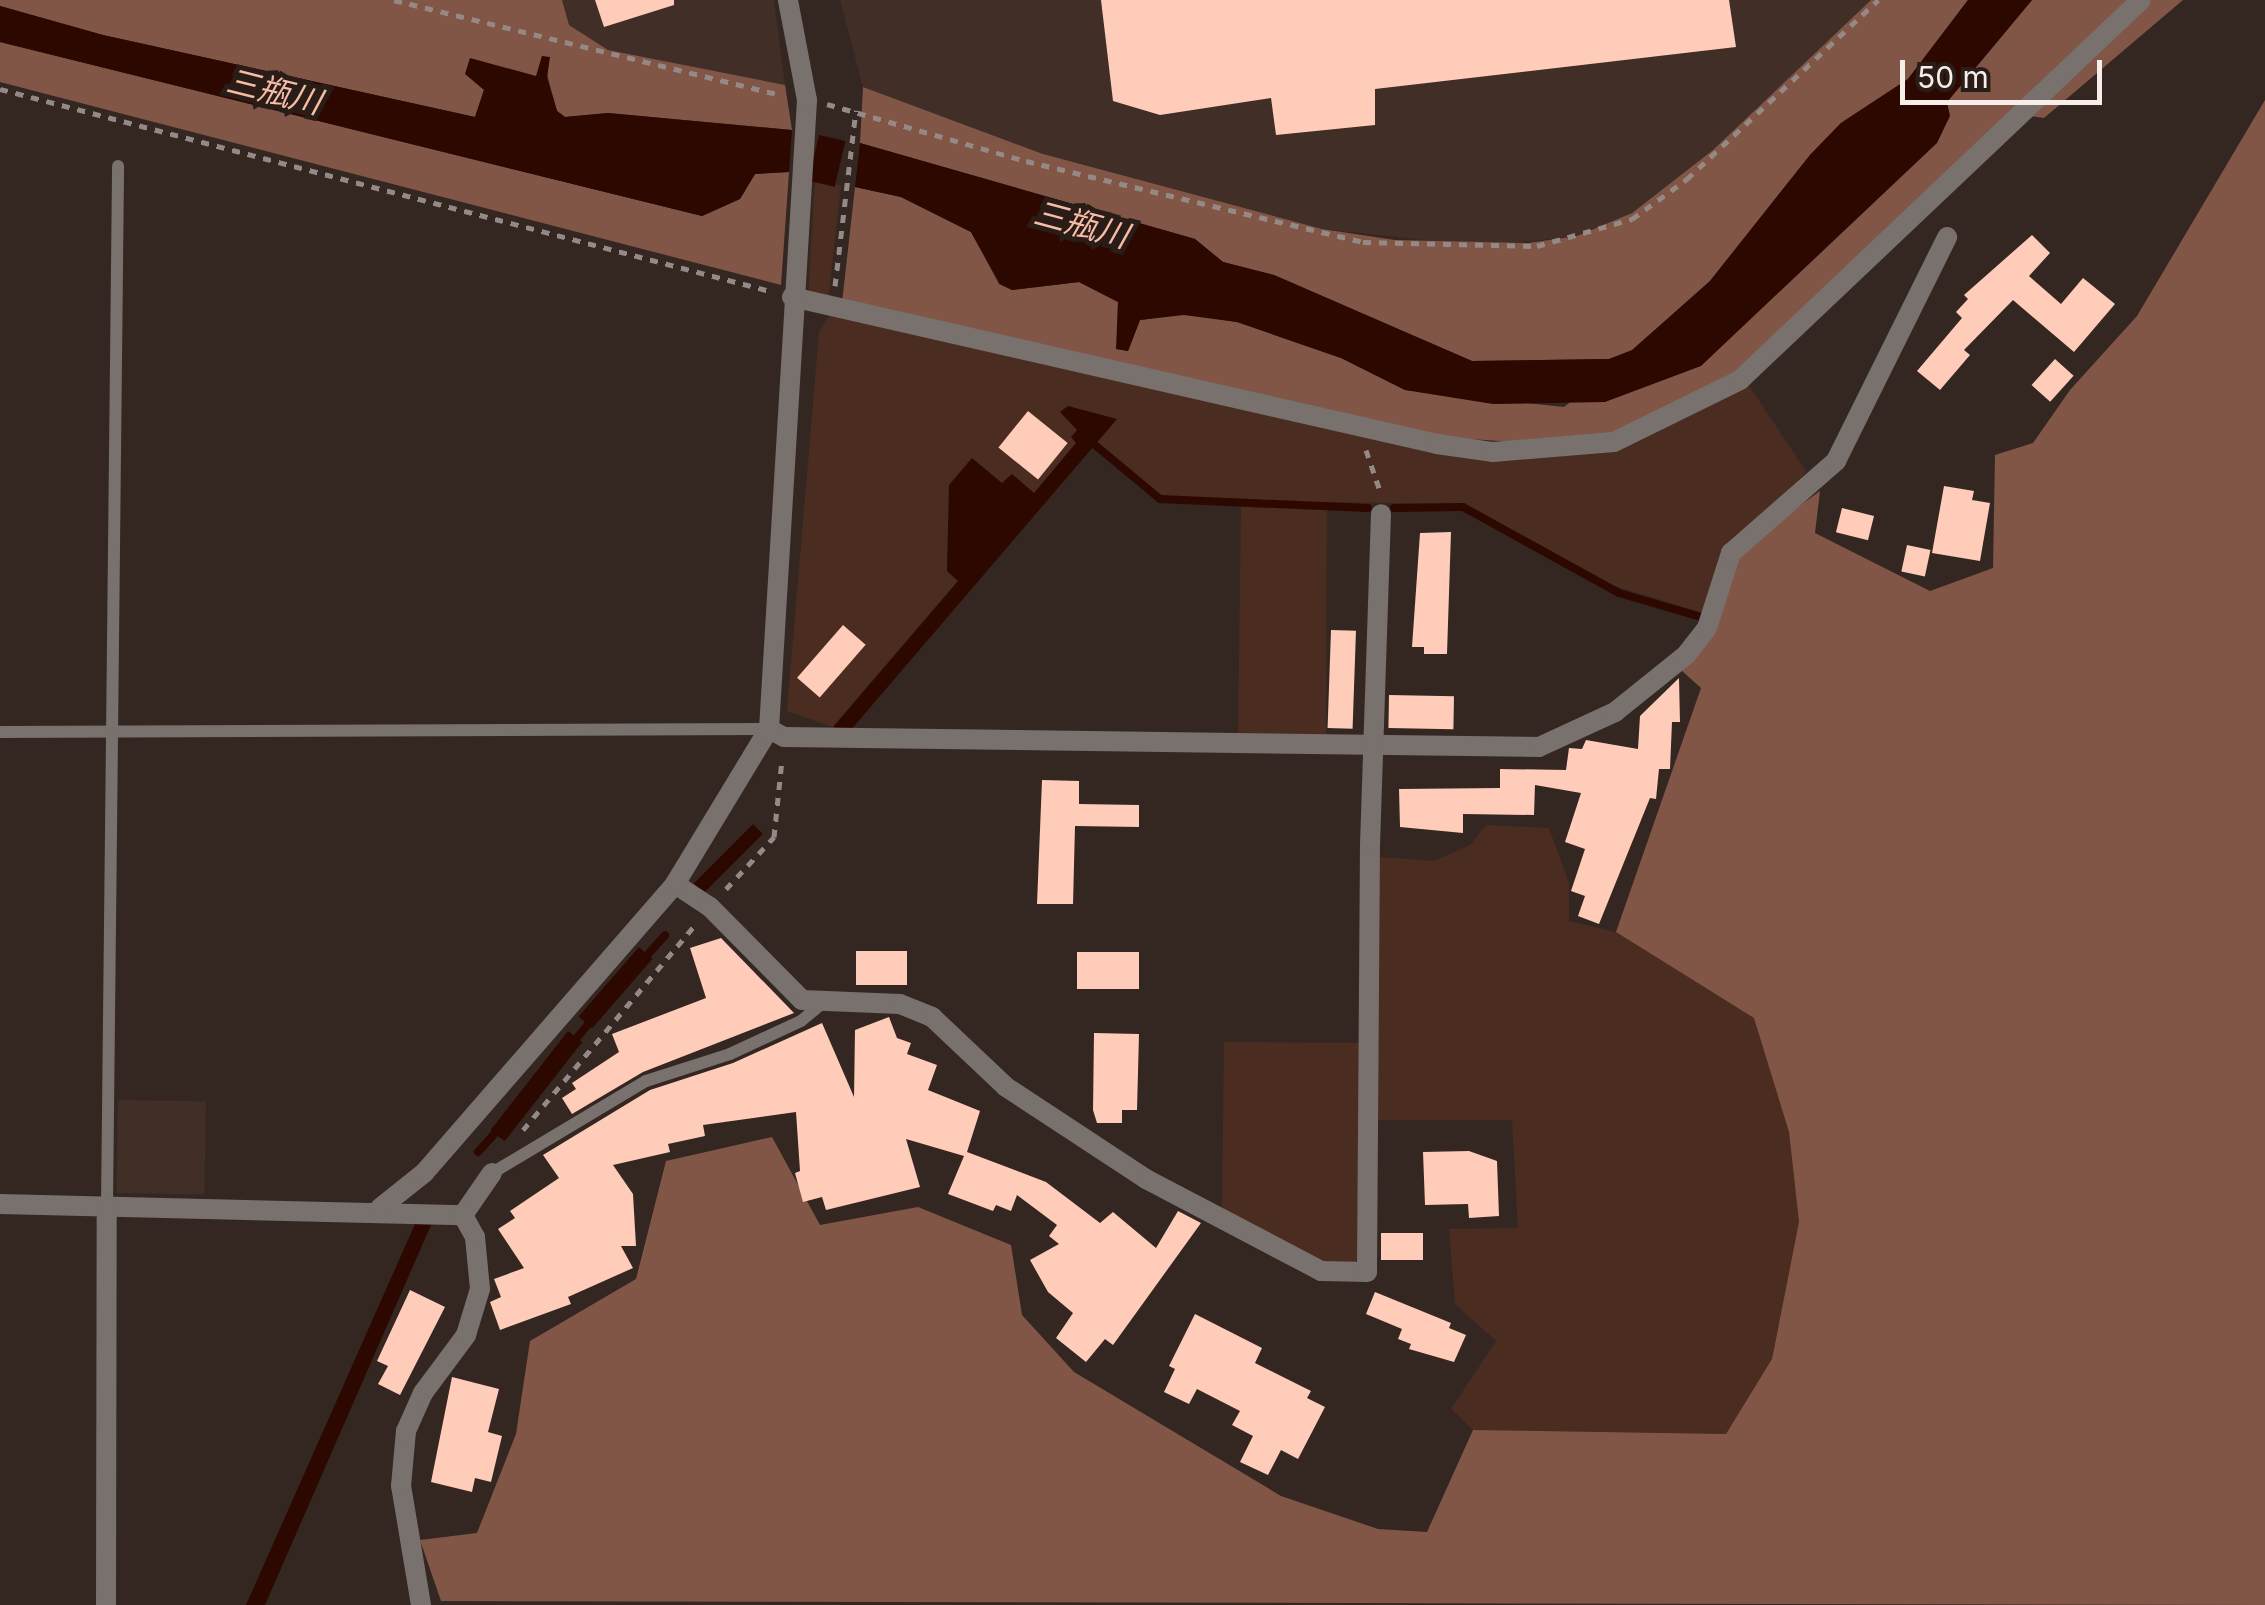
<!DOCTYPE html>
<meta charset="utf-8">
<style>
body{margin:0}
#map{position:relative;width:2265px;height:1605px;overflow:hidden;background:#342722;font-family:Inter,"Noto Sans JP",sans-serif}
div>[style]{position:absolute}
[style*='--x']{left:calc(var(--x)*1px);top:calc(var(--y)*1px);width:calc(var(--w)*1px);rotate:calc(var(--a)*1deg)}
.built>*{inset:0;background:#412e27;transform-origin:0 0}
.green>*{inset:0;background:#4a2c20}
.forest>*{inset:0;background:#825646}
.water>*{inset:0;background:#2c0800;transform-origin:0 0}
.stream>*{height:8px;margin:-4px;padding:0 4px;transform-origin:4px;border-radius:4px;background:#2c0800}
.building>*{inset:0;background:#feccb8;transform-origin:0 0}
.path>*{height:5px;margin-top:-2.5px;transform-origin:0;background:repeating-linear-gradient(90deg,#948984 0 8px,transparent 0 16px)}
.service>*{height:12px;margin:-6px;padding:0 6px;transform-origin:6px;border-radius:6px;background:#78716e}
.minor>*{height:20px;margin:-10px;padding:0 10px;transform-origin:10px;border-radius:10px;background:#78716e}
.tertiary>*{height:20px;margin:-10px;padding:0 10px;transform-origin:10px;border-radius:10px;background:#78716e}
span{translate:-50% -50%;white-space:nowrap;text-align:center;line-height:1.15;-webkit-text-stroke:10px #2a1d18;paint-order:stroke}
.water-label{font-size:32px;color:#f7bca6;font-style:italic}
.scale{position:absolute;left:1900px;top:60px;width:202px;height:45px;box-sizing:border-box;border:5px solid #f7eeea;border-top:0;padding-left:12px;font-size:30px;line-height:35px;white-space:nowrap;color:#f7eeea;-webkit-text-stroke:8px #2a1d18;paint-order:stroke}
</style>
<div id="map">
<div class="built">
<div style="clip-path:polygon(562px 0,774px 0,785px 85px,608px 50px,569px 25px)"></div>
<div style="clip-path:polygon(840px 0,1871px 0,1713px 150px,1631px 213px,1577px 236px,1481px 246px,1322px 229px,1182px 195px,1043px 154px,863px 87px)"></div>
<div style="left:118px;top:1100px;width:88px;height:93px;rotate:1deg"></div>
</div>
<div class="green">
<div style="clip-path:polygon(815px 182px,841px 185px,828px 301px,808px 296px)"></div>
<div style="clip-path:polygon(830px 314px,1458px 456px,1634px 441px,1748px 384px,1806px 471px,1706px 614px,1615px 586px,1464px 504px,1327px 502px,1326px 741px,1238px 740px,1241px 499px,1161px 496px,1096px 444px,1116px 418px,1077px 430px,1077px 442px,1034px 494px,1003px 484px,950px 485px,947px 571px,958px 581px,833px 727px,787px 711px,819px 332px)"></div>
<div style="clip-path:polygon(1486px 825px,1549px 828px,1569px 883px,1569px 921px,1616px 932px,1755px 1018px,1789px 1132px,1799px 1223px,1772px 1359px,1726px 1434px,1473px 1430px,1451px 1409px,1496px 1341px,1455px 1304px,1449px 1229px,1518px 1228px,1512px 1120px,1374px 1120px,1376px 865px,1381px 857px,1434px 861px,1470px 845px)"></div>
<div style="clip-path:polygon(1224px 1042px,1363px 1043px,1363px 1264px,1332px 1267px,1222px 1214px)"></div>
</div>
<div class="forest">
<div style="clip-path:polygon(0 0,562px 0,569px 25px,608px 50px,785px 85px,792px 130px,608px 113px,565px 117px,557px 111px,542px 56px,537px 76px,484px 90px,475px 117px,103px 35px,0 6px)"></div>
<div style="clip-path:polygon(1871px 0,1968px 0,1908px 79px,1841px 123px,1810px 155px,1710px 281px,1632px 351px,1609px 359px,1472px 361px,1274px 275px,1223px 262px,1195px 239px,860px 143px,863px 87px,1043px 154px,1322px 229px,1395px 240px,1528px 243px,1577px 236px,1632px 213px,1713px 150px)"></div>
<div style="clip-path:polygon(2032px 0,2183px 0,2044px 118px,2018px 114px,1721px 384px,1605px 436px,1529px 443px,1454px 438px,842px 303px,855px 187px,901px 197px,971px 232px,999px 284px,1012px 290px,1079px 282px,1118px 302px,1117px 349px,1128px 351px,1140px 320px,1184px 314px,1237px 322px,1341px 358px,1405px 390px,1564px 407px,1947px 102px)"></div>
<div style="clip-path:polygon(0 42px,702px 216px,740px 199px,755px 174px,789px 172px,781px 285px,0 82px)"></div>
<div style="clip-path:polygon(2265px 100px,2265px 1605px,441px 1601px,420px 1540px,477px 1533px,516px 1434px,530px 1341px,636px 1279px,666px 1161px,772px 1137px,820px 1225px,918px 1207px,1011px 1245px,1022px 1315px,1074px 1372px,1281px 1496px,1378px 1529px,1427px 1532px,1473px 1430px,1726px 1434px,1772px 1359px,1799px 1222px,1789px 1132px,1754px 1018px,1616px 932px,1701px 688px,1681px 670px,1747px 544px,1820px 491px,1815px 533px,1930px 591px,1993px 568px,1995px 455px,2033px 443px,2070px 390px,2137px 316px)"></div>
</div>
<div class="water">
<div style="clip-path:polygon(1968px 0,2032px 0,1947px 102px,1950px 116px,1937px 143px,1701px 366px,1605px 402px,1493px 404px,1405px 390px,1341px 358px,1237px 322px,1184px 315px,1140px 320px,1128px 351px,1116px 349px,1118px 302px,1079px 282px,1012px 290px,1000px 284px,971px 232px,901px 197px,855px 187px,860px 143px,1195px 239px,1223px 262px,1274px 275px,1472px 361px,1609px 359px,1632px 350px,1710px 281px,1810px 155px,1841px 123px,1908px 79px)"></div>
<div style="clip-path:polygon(0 6px,103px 35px,475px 117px,484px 90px,465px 74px,470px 58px,536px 76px,542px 56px,550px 57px,547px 78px,557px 111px,565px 117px,608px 113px,792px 130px,789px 172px,755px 174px,740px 199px,702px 216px,0 42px)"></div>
<div style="left:819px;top:135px;width:27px;height:47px;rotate:13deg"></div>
<div style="clip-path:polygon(1068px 406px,1117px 419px,844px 738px,833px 727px,958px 581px,947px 571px,949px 485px,972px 458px,1002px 483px,1012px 474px,1034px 493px,1076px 443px,1071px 437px,1077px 430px,1060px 412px)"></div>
<div style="left:753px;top:824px;width:14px;height:84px;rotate:45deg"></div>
<div style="left:639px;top:947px;width:18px;height:92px;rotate:41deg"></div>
<div style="left:568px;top:1031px;width:18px;height:126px;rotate:38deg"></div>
<div style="clip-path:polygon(415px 1224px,431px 1225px,265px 1605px,246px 1605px)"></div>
</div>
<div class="stream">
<div style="--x:1095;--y:445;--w:85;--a:39.7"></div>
<div style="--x:1160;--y:499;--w:208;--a:2.5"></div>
<div style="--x:1394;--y:508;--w:69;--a:-0.8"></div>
<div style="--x:1463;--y:507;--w:178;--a:28.9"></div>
<div style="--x:1619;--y:593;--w:85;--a:16.3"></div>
<div style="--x:641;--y:962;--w:36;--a:-48"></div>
<div style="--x:570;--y:1046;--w:35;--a:-50"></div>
<div style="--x:478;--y:1152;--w:31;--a:-48"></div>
</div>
<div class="building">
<div style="clip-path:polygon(595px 0,674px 0,674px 5px,604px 27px)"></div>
<div style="clip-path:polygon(1101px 0,1729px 0,1736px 47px,1375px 89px,1375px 125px,1276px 135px,1271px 98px,1160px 115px,1113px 101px)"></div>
<div style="clip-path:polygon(2032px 235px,2050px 253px,2029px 276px,2061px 304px,2083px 278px,2115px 304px,2074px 352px,2013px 300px,1964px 350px,1970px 355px,1940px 390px,1917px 371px,1962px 318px,1956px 312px,1968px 299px,1964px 295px)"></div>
<div style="left:2055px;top:359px;width:25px;height:35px;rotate:42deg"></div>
<div style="left:1028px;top:411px;width:51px;height:47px;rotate:39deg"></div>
<div style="clip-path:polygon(1944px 486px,1974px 491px,1972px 500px,1990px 503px,1980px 561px,1932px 553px)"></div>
<div style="left:1842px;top:508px;width:33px;height:25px;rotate:14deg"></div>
<div style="clip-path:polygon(1451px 532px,1447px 654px,1424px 654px,1424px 647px,1412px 647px,1420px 533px)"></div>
<div style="left:1907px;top:545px;width:24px;height:27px;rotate:12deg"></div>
<div style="left:843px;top:625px;width:30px;height:70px;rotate:41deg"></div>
<div style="left:1331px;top:630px;width:25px;height:98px;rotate:2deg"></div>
<div style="clip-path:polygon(1679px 678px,1680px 722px,1672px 722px,1670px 769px,1659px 769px,1656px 799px,1650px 798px,1599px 924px,1578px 916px,1585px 896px,1571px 891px,1585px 849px,1565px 842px,1581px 793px,1535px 785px,1534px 815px,1463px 814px,1463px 833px,1400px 827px,1399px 789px,1500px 788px,1500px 769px,1566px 770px,1569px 748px,1582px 749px,1586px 740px,1638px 749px,1640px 716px)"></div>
<div style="left:1389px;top:695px;width:65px;height:33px;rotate:1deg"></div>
<div style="clip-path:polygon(1042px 780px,1079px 781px,1079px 804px,1139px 805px,1139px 827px,1075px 826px,1073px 904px,1037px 904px)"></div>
<div style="clip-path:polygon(721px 938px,794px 1013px,643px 1072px,572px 1114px,562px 1098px,576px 1089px,572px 1083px,619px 1052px,612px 1034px,706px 998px,690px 948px)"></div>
<div style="left:856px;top:951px;width:51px;height:34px"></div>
<div style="left:1139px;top:952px;width:37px;height:62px;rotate:90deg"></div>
<div style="clip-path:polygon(889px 1017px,897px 1038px,911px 1043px,907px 1054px,937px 1065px,928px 1090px,980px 1111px,967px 1152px,1046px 1182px,1100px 1223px,1113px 1212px,1156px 1248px,1178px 1211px,1201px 1223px,1113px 1345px,1105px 1339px,1086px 1362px,1056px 1338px,1073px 1313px,1048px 1292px,1030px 1260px,1059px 1244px,1049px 1236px,1057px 1225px,1017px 1195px,1011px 1211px,996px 1205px,993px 1211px,948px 1194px,964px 1156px,906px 1139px,920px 1187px,826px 1210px,822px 1197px,803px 1202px,795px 1173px,800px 1171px,796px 1112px,703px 1125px,705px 1136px,668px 1144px,670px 1152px,613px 1165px,633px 1194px,636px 1246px,621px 1246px,633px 1268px,568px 1297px,571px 1304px,500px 1330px,490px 1302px,501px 1297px,494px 1279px,524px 1268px,498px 1229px,515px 1218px,510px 1211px,559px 1178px,543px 1155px,650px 1090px,733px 1063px,822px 1023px,854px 1097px,855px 1030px)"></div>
<div style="clip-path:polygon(1094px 1033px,1139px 1034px,1137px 1110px,1122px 1110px,1122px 1123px,1097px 1123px,1093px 1110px)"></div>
<div style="clip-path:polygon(1469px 1151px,1497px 1161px,1499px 1216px,1469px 1218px,1468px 1204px,1425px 1205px,1423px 1152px)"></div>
<div style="left:1381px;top:1233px;width:42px;height:27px"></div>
<div style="clip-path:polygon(410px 1290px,445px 1307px,400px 1395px,378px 1384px,388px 1366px,377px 1361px)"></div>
<div style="clip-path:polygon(1375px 1292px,1451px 1323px,1449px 1328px,1466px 1335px,1454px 1362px,1409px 1349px,1411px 1344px,1398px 1339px,1402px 1329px,1366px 1314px)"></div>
<div style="clip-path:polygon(1195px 1314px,1262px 1348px,1255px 1363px,1311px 1391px,1307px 1398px,1325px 1407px,1298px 1459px,1281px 1450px,1268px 1475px,1240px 1462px,1253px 1436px,1232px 1425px,1240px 1411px,1197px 1389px,1189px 1404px,1164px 1392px,1175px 1369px,1169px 1366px)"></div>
<div style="clip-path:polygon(452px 1377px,499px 1389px,488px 1432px,502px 1436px,491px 1482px,475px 1478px,472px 1492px,431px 1482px)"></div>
</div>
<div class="path">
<div style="--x:394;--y:0;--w:399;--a:13.8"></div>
<div style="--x:0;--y:89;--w:796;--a:14.7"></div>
<div style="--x:827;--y:104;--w:207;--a:16"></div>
<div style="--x:1026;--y:161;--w:347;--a:13.5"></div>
<div style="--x:1363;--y:242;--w:174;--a:1.3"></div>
<div style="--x:1537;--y:246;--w:99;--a:-15.9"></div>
<div style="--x:1632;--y:219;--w:68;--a:-36"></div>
<div style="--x:1687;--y:179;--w:262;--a:-43.1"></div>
<div style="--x:835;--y:286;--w:177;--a:-83.2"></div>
<div style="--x:1366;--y:450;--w:43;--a:71.1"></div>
<div style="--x:726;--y:889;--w:71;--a:-47.3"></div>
<div style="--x:774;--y:837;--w:78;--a:-84.1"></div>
<div style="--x:523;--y:1130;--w:269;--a:-50"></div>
</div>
<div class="service">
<div style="--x:0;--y:732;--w:769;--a:-0.22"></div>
<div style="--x:492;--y:1173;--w:179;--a:-30.9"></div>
<div style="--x:646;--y:1081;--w:88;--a:-17.8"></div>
<div style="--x:730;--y:1054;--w:78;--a:-24.9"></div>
<div style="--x:801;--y:1021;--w:26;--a:-40"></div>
<div style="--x:107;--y:1206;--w:1040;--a:-89.39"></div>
</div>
<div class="minor">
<div style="--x:792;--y:297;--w:662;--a:12.84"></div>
<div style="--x:1437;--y:444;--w:57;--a:8.1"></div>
<div style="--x:1493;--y:452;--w:121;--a:-4.7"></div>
<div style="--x:1614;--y:442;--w:140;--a:-26.2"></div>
<div style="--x:1740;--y:380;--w:552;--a:-43.46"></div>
<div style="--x:769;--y:729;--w:17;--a:28"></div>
<div style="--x:784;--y:737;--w:755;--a:0.76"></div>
<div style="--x:1539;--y:747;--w:84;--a:-24.7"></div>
<div style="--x:1615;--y:712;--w:91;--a:-38.8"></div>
<div style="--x:1686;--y:655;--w:34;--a:-52"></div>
<div style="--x:1707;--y:628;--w:79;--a:-72.3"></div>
<div style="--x:1731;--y:553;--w:140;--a:-41.2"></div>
<div style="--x:1836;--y:461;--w:250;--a:-63.6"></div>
<div style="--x:675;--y:884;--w:42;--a:33.3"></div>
<div style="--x:710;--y:907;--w:131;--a:45.3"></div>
<div style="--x:802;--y:1000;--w:98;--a:2.3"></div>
<div style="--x:900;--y:1004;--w:35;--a:22"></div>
<div style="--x:932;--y:1017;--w:102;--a:43.4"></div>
<div style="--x:1006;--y:1087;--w:168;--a:33.3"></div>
<div style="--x:1146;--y:1179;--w:198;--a:27.7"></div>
<div style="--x:1321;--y:1271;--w:46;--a:1.2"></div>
<div style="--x:1367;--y:1272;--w:427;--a:-89.6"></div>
<div style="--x:1370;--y:845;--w:331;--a:-88.1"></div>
<div style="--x:0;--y:1204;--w:463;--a:1.4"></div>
<div style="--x:463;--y:1215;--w:51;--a:-55.4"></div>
<div style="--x:106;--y:1605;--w:399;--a:-89.9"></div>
<div style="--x:421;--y:1605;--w:121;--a:-99.5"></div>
<div style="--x:401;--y:1486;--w:55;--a:-84.8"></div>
<div style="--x:406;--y:1431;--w:42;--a:-65.9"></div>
<div style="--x:423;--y:1393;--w:72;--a:-53.4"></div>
<div style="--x:466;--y:1335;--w:48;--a:-73.1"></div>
<div style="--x:480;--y:1289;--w:52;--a:-95.5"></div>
<div style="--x:475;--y:1237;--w:25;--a:-119"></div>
</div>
<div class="tertiary">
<div style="--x:380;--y:1208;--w:56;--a:-38.5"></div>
<div style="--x:424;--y:1173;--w:383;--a:-49"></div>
<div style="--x:675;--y:884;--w:181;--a:-58.8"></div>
<div style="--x:769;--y:729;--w:630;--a:-86.54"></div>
<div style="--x:807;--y:100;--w:102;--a:-100.8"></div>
</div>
<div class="water-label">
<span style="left:274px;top:92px;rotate:14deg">三瓶川</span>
<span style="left:1081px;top:225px;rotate:15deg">三瓶川</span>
</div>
<div class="scale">50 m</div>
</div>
